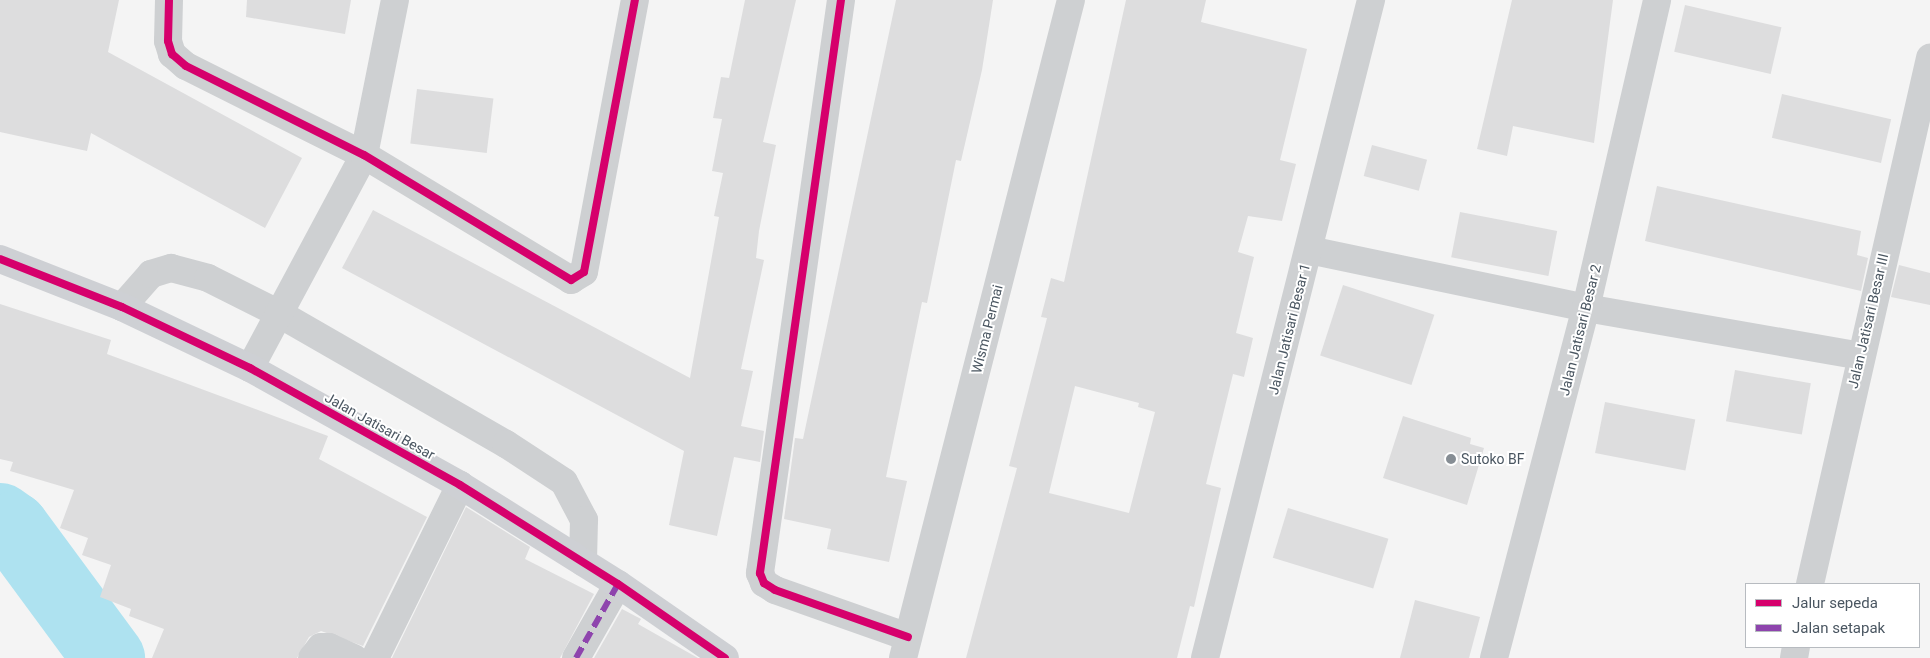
<!DOCTYPE html>
<style>
body{margin:0}
#map{position:relative;width:1930px;height:658px;overflow:hidden;background:#f4f4f4;font-family:Roboto,sans-serif}
div>[style]{position:absolute}
[style*='--x']{left:calc(var(--x)*1px);top:calc(var(--y)*1px);width:calc(var(--w)*1px);rotate:calc(var(--a)*1deg)}
.river>*{height:72px;margin:-36px;padding:0 36px;transform-origin:36px;border-radius:36px;background:#aee2f0}
.building>*{inset:0;background:#ddddde;transform-origin:0 0}
.street>*{height:28px;margin:-14px;padding:0 14px;transform-origin:14px;border-radius:14px;background:#ced0d2}
.secondary>*{height:28px;margin:-14px;padding:0 14px;transform-origin:14px;border-radius:14px;background:#ced0d4}
.quiet>*{height:6px;margin-top:-3px;transform-origin:0;background:repeating-linear-gradient(90deg,#8e44ad 0 12px,transparent 0 18px)}
.cycleway>*{height:8px;margin:-4px;padding:0 4px;transform-origin:4px;border-radius:4px;background:#d6006c}
.dots>*{width:14px;height:14px;translate:-50% -50%;box-sizing:border-box;border:2px solid #fff;border-radius:50%}
span{translate:-50% -50%;white-space:nowrap;text-align:center;line-height:1.15;-webkit-text-stroke:4px #fff;paint-order:stroke}
.street-label{font-size:14px;color:#4a5661}
.poi-label{font-size:14px;color:#4a5661}
.left{translate:0 -50%;text-align:left}
.legend{position:absolute;left:1745px;top:583px;width:175px;height:65px;box-sizing:border-box;background:#fff;border:1px solid #b7bbc0;margin:0;padding:6px 9px;list-style:none;font-size:15px;color:#4a5661}
.legend li{display:flex;align-items:center;gap:10px;height:25px}
.legend b{width:25px;border:1px solid #b7bbc0}
</style>
<div id="map">
<div class="river">
<div style="--x:0;--y:519;--w:16;--a:35"></div>
<div style="--x:13;--y:528;--w:162;--a:53.6"></div>
</div>
<div class="building">
<div style="clip-path:polygon(0 0,119px 0,108px 52px,302px 158px,265px 228px,91px 133px,87px 151px,0 132px)"></div>
<div style="clip-path:polygon(247px 0,351px 0,345px 34px,246px 17px)"></div>
<div style="clip-path:polygon(745px 0,796px 0,763px 142px,776px 145px,759px 231px,756px 258px,764px 260px,741px 369px,753px 371px,741px 426px,764px 431px,760px 462px,734px 457px,717px 536px,669px 525px,684px 451px,342px 268px,373px 210px,690px 378px,719px 217px,714px 216px,723px 173px,712px 171px,722px 119px,713px 118px,721px 77px,729px 78px)"></div>
<div style="clip-path:polygon(896px 0,993px 0,982px 70px,961px 161px,956px 160px,927px 303px,922px 302px,886px 477px,907px 481px,889px 562px,827px 549px,831px 529px,784px 519px,795px 438px,803px 439px)"></div>
<div style="clip-path:polygon(evenodd,1126px 0,1206px 0,1201px 22px,1307px 49px,1280px 160px,1296px 164px,1282px 221px,1248px 216px,1238px 252px,1254px 257px,1236px 333px,1253px 338px,1244px 377px,1233px 374px,1206px 484px,1221px 488px,1194px 607px,1190px 606px,1177px 658px,966px 658px,1017px 468px,1009px 466px,1047px 318px,1041px 317px,1051px 278px,1064px 282px,1126px 0,1075px 386px,1139px 403px,1138px 407px,1155px 412px,1129px 513px,1049px 493px,1075px 386px)"></div>
<div style="clip-path:polygon(1512px 0,1613px 0,1594px 143px,1513px 126px,1507px 156px,1477px 149px)"></div>
<div style="left:1685px;top:5px;width:99px;height:48px;rotate:13deg"></div>
<div style="left:417px;top:89px;width:77px;height:55px;rotate:7deg"></div>
<div style="left:1782px;top:94px;width:112px;height:45px;rotate:13deg"></div>
<div style="left:1372px;top:145px;width:57px;height:32px;rotate:15deg"></div>
<div style="clip-path:polygon(1657px 186px,1861px 231px,1857px 255px,1868px 258px,1861px 291px,1645px 241px)"></div>
<div style="left:1460px;top:212px;width:99px;height:46px;rotate:11deg"></div>
<div style="clip-path:polygon(1899px 265px,1930px 273px,1930px 305px,1891px 297px)"></div>
<div style="left:1343px;top:285px;width:96px;height:74px;rotate:18deg"></div>
<div style="clip-path:polygon(0 304px,111px 340px,107px 354px,328px 436px,319px 459px,427px 517px,363px 646px,321px 631px,309px 637px,297px 658px,152px 658px,164px 629px,129px 616px,131px 609px,100px 597px,111px 565px,82px 555px,88px 538px,60px 528px,74px 490px,10px 471px,13px 462px,0 459px)"></div>
<div style="left:1735px;top:370px;width:77px;height:52px;rotate:10deg"></div>
<div style="left:1605px;top:402px;width:92px;height:52px;rotate:11deg"></div>
<div style="clip-path:polygon(1403px 416px,1471px 438px,1470px 444px,1484px 448px,1467px 505px,1383px 478px)"></div>
<div style="clip-path:polygon(466px 507px,530px 547px,525px 559px,594px 594px,560px 658px,392px 658px)"></div>
<div style="left:1288px;top:508px;width:105px;height:52px;rotate:17deg"></div>
<div style="clip-path:polygon(1415px 600px,1480px 617px,1469px 658px,1400px 658px)"></div>
<div style="clip-path:polygon(622px 609px,641px 619px,638px 624px,698px 658px,594px 658px)"></div>
</div>
<div class="street">
<div style="--x:169;--y:0;--w:41;--a:91.4"></div>
<div style="--x:168;--y:41;--w:14;--a:73"></div>
<div style="--x:172;--y:54;--w:18;--a:41"></div>
<div style="--x:186;--y:66;--w:199;--a:26.6"></div>
<div style="--x:364;--y:155;--w:242;--a:31.1"></div>
<div style="--x:571;--y:280;--w:15;--a:-32"></div>
<div style="--x:584;--y:272;--w:277;--a:-79.4"></div>
<div style="--x:841;--y:0;--w:579;--a:98.05"></div>
<div style="--x:760;--y:573;--w:11;--a:68"></div>
<div style="--x:764;--y:583;--w:13;--a:32"></div>
<div style="--x:775;--y:590;--w:141;--a:19.5"></div>
<div style="--x:1309;--y:250;--w:283;--a:11.8"></div>
<div style="--x:1586;--y:308;--w:278;--a:9.9"></div>
<div style="--x:122;--y:307;--w:44;--a:-48.7"></div>
<div style="--x:151;--y:274;--w:21;--a:-17"></div>
<div style="--x:171;--y:268;--w:38;--a:15"></div>
<div style="--x:208;--y:278;--w:78;--a:26.6"></div>
<div style="--x:278;--y:313;--w:263;--a:29.9"></div>
<div style="--x:506;--y:444;--w:69;--a:33.2"></div>
<div style="--x:564;--y:482;--w:43;--a:62.2"></div>
<div style="--x:584;--y:520;--w:42;--a:91.4"></div>
<div style="--x:250;--y:368;--w:242;--a:-61.8"></div>
<div style="--x:364;--y:155;--w:158;--a:-78.7"></div>
<div style="--x:1810;--y:584;--w:540;--a:-77.15"></div>
<div style="--x:312;--y:658;--w:14;--a:-51"></div>
<div style="--x:321;--y:647;--w:8;--a:0"></div>
<div style="--x:329;--y:647;--w:27;--a:24"></div>
<div style="--x:375;--y:658;--w:193;--a:-63.8"></div>
<div style="--x:576;--y:658;--w:85;--a:-60.4"></div>
<div style="--x:903;--y:658;--w:679;--a:-75.68"></div>
<div style="--x:1205;--y:658;--w:679;--a:-75.84"></div>
<div style="--x:1494;--y:658;--w:362;--a:-75.3"></div>
<div style="--x:1586;--y:308;--w:316;--a:-77"></div>
<div style="--x:1794;--y:658;--w:11;--a:-80"></div>
</div>
<div class="secondary">
<div style="--x:0;--y:259;--w:131;--a:21.5"></div>
<div style="--x:122;--y:307;--w:142;--a:25.5"></div>
<div style="--x:250;--y:368;--w:240;--a:29.1"></div>
<div style="--x:460;--y:485;--w:186;--a:32.1"></div>
<div style="--x:618;--y:584;--w:130;--a:34.7"></div>
</div>
<div class="quiet">
<div style="--x:576;--y:658;--w:85;--a:-60.4"></div>
</div>
<div class="cycleway">
<div style="--x:169;--y:0;--w:41;--a:91.4"></div>
<div style="--x:168;--y:41;--w:14;--a:73"></div>
<div style="--x:172;--y:54;--w:18;--a:41"></div>
<div style="--x:186;--y:66;--w:199;--a:26.6"></div>
<div style="--x:364;--y:155;--w:242;--a:31.1"></div>
<div style="--x:571;--y:280;--w:15;--a:-32"></div>
<div style="--x:584;--y:272;--w:277;--a:-79.4"></div>
<div style="--x:841;--y:0;--w:579;--a:98.05"></div>
<div style="--x:760;--y:573;--w:11;--a:68"></div>
<div style="--x:764;--y:583;--w:13;--a:32"></div>
<div style="--x:775;--y:590;--w:141;--a:19.5"></div>
<div style="--x:0;--y:259;--w:131;--a:21.5"></div>
<div style="--x:122;--y:307;--w:142;--a:25.5"></div>
<div style="--x:250;--y:368;--w:240;--a:29.1"></div>
<div style="--x:460;--y:485;--w:186;--a:32.1"></div>
<div style="--x:618;--y:584;--w:130;--a:34.7"></div>
</div>
<div class="dots">
<div style="left:1451px;top:459px;background:#868d94"></div>
</div>
<div class="street-label">
<span style="left:1868px;top:321px;rotate:-77deg">Jalan Jatisari Besar III</span>
<span style="left:987px;top:329px;rotate:-76deg">Wisma Permai</span>
<span style="left:1289px;top:329px;rotate:-76deg">Jalan Jatisari Besar 1</span>
<span style="left:1580px;top:330px;rotate:-76deg">Jalan Jatisari Besar 2</span>
<span style="left:380px;top:426px;rotate:29deg">Jalan Jatisari Besar</span>
</div>
<div class="poi-label">
<span class="left" style="left:1461px;top:459px">Sutoko BF</span>
</div>
<ul class="legend">
<li><b style="height:6px;background:#d6006c"></b>Jalur sepeda</li>
<li><b style="height:6px;background:#8e44ad"></b>Jalan setapak</li>
</ul>
</div>
